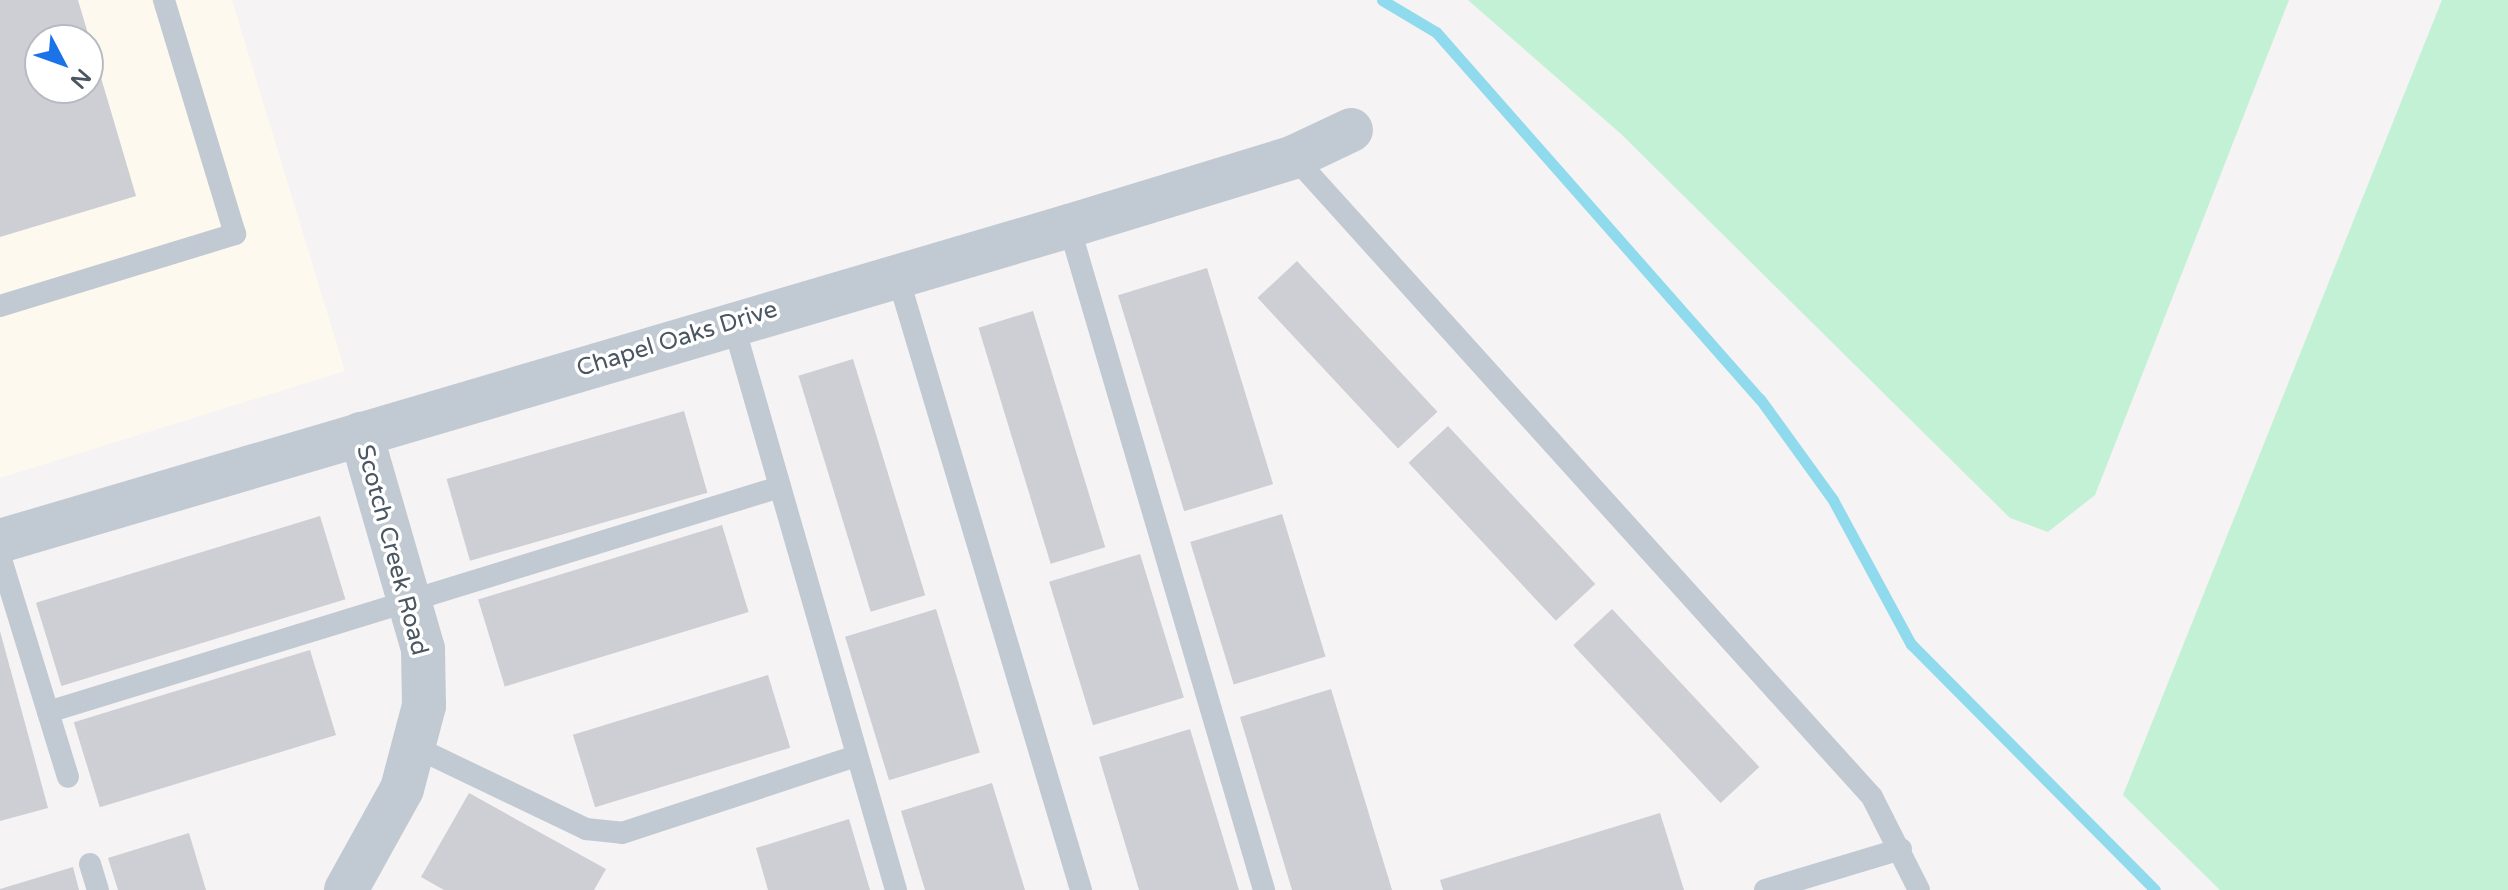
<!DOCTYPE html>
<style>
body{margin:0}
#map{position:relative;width:2508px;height:890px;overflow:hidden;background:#f5f3f3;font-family:"Varela Round",sans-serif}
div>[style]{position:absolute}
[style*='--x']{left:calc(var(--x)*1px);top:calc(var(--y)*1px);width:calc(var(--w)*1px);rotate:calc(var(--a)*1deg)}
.commercial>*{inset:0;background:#fdf9ef}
.green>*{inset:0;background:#c3f1d5}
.stream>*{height:11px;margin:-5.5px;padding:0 5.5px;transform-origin:5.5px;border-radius:5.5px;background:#90daee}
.building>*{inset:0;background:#cdcfd5;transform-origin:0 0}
.service>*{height:22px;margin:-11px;padding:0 11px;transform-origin:11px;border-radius:11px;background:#c1cad2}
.minor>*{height:44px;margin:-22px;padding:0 22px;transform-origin:22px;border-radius:22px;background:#c1cad2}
span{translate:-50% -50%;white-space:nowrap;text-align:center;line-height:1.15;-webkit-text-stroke:7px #fff;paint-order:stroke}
.street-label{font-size:24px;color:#4a5661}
.north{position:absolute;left:24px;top:24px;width:80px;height:80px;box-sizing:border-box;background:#fff;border:2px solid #b7bbc0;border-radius:50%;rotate:131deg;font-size:22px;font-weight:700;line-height:32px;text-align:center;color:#4a5661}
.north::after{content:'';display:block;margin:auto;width:28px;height:36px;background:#1a73e8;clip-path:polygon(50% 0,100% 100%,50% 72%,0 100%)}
</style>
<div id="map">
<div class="commercial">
<div style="clip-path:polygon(evenodd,0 0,232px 0,345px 371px,0 478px,0 0,40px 40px,88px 40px,88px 88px,40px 88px,40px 40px)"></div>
</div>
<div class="green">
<div style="clip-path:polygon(1468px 0,2289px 0,2095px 495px,2048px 532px,2010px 518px,1620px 133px)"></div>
<div style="clip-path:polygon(2442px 0,2508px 0,2508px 890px,2220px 890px,2123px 795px)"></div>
</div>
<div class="stream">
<div style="--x:1382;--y:0;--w:63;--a:30.7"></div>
<div style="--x:1436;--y:32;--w:490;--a:48.6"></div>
<div style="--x:1760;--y:399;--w:125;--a:54.1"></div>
<div style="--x:1833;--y:500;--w:164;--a:61.6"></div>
<div style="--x:1911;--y:644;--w:346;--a:45.2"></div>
</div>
<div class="building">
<div style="clip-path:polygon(evenodd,0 0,78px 0,136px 196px,0 237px,0 0,40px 40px,88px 40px,88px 88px,40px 88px,40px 40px)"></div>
<div style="left:1297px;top:261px;width:206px;height:54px;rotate:47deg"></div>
<div style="left:1207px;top:268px;width:226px;height:93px;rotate:73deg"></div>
<div style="left:1033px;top:311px;width:247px;height:57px;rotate:73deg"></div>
<div style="left:853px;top:359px;width:247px;height:57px;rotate:73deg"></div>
<div style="left:684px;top:411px;width:85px;height:247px;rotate:74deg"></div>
<div style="left:1448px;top:426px;width:216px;height:54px;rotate:47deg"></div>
<div style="left:1282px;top:514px;width:149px;height:96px;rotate:73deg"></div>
<div style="left:320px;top:516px;width:87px;height:297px;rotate:73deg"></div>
<div style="left:722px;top:525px;width:91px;height:255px;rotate:73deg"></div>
<div style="left:1140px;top:554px;width:150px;height:95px;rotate:73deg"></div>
<div style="left:936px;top:609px;width:150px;height:95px;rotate:73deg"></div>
<div style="left:1612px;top:609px;width:216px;height:53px;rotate:47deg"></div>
<div style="clip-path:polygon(0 631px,48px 808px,0 821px)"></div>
<div style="left:310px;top:650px;width:89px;height:247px;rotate:73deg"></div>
<div style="left:768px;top:675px;width:76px;height:204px;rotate:73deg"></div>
<div style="clip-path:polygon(1331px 689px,1392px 890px,1292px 890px,1240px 717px)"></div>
<div style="clip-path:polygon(1190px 729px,1239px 890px,1139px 890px,1099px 757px)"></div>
<div style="clip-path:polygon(992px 783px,1025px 890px,925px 890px,901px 811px)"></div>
<div style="clip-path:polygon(469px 793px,606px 869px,594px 890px,444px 890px,421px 877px)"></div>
<div style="clip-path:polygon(1660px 813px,1684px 890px,1443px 890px,1440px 880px)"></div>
<div style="clip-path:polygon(849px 819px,870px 890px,768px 890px,756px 848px)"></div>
<div style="clip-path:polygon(189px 833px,206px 890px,118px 890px,108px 858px)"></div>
<div style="clip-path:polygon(73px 867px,79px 890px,0 890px,0 889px)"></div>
</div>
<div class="service">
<div style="--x:1294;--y:157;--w:862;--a:47.91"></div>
<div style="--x:1872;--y:797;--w:104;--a:63.2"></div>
<div style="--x:1069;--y:226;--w:692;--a:73.63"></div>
<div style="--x:897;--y:274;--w:643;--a:73.37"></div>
<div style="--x:0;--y:306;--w:246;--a:-17"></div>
<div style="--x:235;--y:234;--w:245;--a:-106.9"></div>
<div style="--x:733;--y:323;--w:590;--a:73.96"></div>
<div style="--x:0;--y:556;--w:231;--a:72.9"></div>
<div style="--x:48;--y:712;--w:766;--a:-17.09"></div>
<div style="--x:415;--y:747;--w:190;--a:25.6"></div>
<div style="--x:586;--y:829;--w:36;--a:6"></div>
<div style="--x:622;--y:833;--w:246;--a:-18.2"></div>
<div style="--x:90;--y:864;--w:27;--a:73"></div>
<div style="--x:1765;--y:890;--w:142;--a:-16.8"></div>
</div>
<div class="minor">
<div style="--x:0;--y:541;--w:1114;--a:-16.42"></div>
<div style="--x:1069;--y:226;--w:235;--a:-17"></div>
<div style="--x:1294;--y:157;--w:63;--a:-25.3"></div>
<div style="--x:346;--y:890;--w:115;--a:-61"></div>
<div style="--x:402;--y:789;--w:86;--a:-75.2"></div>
<div style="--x:424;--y:706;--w:57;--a:-91"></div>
<div style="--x:423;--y:649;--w:224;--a:-106.1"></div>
</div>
<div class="street-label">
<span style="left:677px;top:339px;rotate:-17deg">Chapel Oaks Drive</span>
<span style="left:392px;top:550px;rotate:75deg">Scotch Creek Road</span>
</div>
<div class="north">N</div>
</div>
